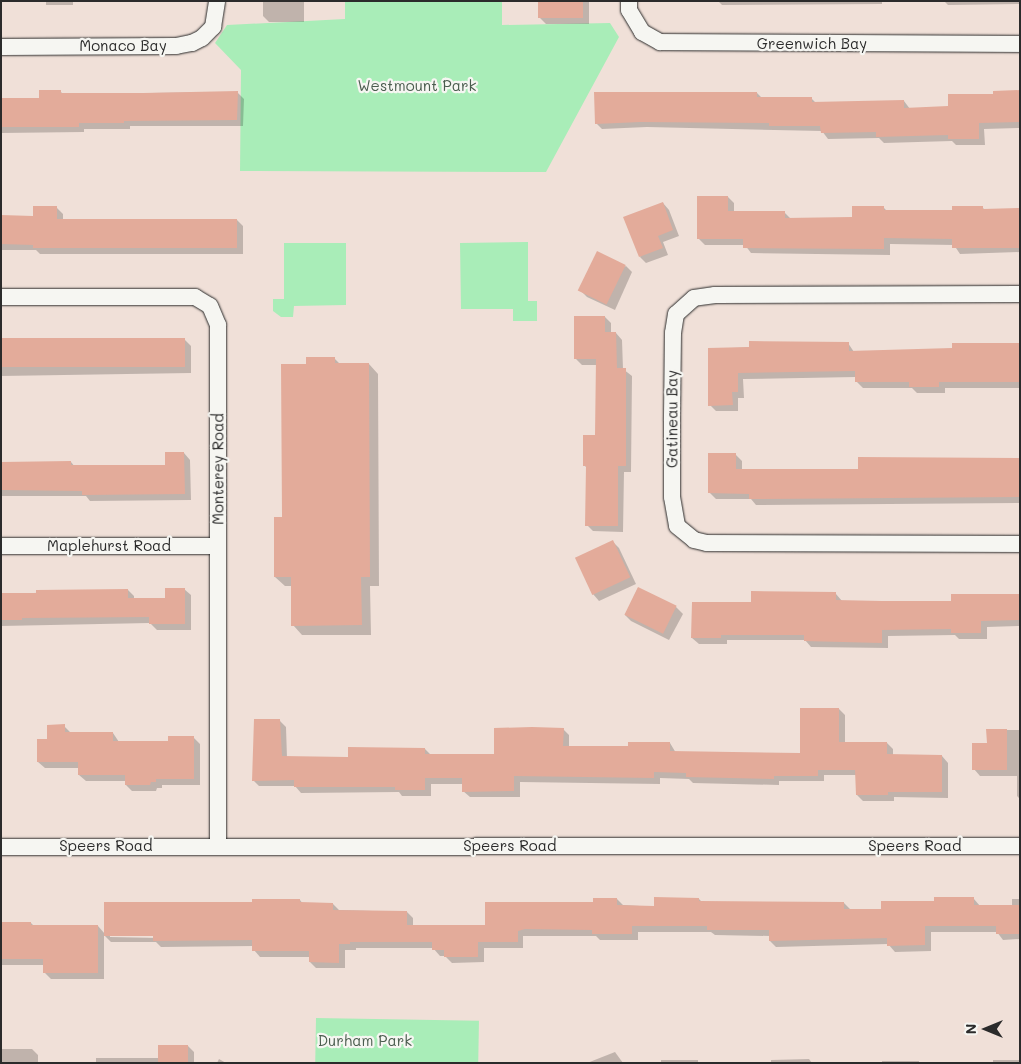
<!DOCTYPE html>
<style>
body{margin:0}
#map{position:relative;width:1021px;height:1064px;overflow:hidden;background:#f0e0d8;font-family:Mali,sans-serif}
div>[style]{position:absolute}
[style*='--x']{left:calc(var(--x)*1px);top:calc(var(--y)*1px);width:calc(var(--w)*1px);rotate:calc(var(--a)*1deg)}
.green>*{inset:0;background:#a9edb8;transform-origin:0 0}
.shadow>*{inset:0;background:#0003;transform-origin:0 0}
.building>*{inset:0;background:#e3ab9a;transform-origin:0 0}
.roads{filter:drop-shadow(0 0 1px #2b2b2b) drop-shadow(0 0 1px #2b2b2b)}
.street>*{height:16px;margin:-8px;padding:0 8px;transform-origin:8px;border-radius:8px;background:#f6f6f2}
span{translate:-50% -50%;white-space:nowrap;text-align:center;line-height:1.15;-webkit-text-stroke:4.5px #f6f6f2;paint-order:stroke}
.street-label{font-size:15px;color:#2b2b2b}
.park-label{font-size:15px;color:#4a5c4e}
.frame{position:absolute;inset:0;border:2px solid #2b2b2b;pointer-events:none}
.north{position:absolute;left:961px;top:1004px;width:50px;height:50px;-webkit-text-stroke:4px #f6f6f2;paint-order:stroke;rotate:270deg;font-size:14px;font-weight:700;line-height:20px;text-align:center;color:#2b2b2b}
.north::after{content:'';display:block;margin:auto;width:18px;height:22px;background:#2b2b2b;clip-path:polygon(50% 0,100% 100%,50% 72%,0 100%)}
</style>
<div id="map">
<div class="green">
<div style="clip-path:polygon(345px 1px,502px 1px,502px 25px,610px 23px,619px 37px,546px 172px,240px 171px,241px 70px,215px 43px,227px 25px,345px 19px)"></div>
<div style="clip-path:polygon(528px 242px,528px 301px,537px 301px,537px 321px,513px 321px,513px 309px,461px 309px,460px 243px)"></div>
<div style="clip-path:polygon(284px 243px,346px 243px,346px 305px,294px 306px,293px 317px,281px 317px,273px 311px,273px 299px,284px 299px)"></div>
<div style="left:316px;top:1018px;width:163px;height:45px;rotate:1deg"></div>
</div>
<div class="shadow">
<div style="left:46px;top:1px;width:27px;height:4px"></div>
<div style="clip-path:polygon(263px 1px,304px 1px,304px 22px,269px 22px,263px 16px)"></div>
<div style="clip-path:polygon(539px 1px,589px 1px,589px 24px,546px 24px,539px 17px)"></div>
<div style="clip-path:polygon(718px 1px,882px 1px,882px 4px,722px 5px)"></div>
<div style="clip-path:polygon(944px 1px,1020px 1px,1020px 4px,948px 5px)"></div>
<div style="clip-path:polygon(60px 91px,63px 94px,237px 92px,244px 99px,243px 126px,130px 126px,130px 129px,84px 129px,84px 132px,1px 133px,1px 99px,40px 99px)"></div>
<div style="clip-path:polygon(1020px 92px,1020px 128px,984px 129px,985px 145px,956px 145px,952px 141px,884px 143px,879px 138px,828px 139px,822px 131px,647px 127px,602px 129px,596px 123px,757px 93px,762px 98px,811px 98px,816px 103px,904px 101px,910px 109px,949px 107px,994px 95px)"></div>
<div style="clip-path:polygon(728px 197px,734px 203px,734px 212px,784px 212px,791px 219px,853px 218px,884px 208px,887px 211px,953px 212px,982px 207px,985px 210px,1020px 209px,1020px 252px,960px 254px,954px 245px,890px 244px,890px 255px,751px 253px,745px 245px,705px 245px,698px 238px)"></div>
<div style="clip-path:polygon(663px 203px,669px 210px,679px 236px,663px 242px,668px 255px,646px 263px,640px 257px)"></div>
<div style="clip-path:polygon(57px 208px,63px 214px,63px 220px,237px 220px,243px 226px,243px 254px,40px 254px,36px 250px,1px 250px,1px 216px,34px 217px)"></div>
<div style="clip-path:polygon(626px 266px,632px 272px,615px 310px,587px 297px,581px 291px)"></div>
<div style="clip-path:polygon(605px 317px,611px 323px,611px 333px,616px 333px,622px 340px,623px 369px,632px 376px,631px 472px,624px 472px,623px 532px,593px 531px,587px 525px,587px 468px,584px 465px,596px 436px,597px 365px,582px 365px,576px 359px)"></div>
<div style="clip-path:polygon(185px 340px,191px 346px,191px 373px,1px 376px,1px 342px)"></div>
<div style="clip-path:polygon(848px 343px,854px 352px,953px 350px,1020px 344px,1020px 388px,945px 388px,945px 393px,917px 393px,912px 388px,863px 388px,856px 381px,856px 377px,743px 379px,744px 398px,738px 398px,738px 411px,716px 411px,710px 405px,709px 349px)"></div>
<div style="clip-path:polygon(334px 358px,340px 364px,369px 364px,378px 374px,379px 586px,370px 586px,371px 635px,302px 635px,293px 625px,293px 586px,285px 586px,275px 577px,307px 365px)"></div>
<div style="clip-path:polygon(184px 453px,190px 460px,191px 500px,90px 501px,86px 496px,1px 496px,1px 463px,71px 462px,75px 467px,166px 466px)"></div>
<div style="clip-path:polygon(736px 455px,742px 461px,742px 470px,859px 470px,859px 458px,1020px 458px,1020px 503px,756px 505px,751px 499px,716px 499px,709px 492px)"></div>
<div style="clip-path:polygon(613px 542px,619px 548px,636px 584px,599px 601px,593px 594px)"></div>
<div style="clip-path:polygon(638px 588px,676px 607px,683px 614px,669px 640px,631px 621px,625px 615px)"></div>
<div style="clip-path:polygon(184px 589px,191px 595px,191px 630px,157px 630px,150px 623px,1px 626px,1px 594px,128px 590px,134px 596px,134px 599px,166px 599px)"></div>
<div style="clip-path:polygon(836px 594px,842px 601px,952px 602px,1020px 595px,1020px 626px,987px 627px,987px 639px,959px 639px,955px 635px,888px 636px,888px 648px,811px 647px,805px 640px,727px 640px,727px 644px,699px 644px,692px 638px,752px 604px)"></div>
<div style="clip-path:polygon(839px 709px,845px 715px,845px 743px,887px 743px,893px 749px,893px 755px,942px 756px,948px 763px,948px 798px,894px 797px,894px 801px,863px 801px,857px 795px,857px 775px,824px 775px,824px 781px,779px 781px,779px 785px,693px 783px,689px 779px,660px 778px,660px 784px,520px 782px,520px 797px,470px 797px,463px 791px,463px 784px,431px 784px,431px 796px,402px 796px,399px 792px,301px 793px,295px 786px,259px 786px,253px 780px,279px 720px,286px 727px,287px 758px,349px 759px,425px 749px,431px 755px,496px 755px,563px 729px,569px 735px,569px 747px,630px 748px,670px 743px,676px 753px,801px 755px)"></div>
<div style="clip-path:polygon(64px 726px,71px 733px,113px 733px,119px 742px,169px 742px,193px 737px,200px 744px,200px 785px,162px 785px,162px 788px,157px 788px,156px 791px,132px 791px,126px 785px,126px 781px,86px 781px,79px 775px,79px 768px,45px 768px,38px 762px,48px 740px)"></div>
<div style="clip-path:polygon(988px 730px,1020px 730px,1020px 799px,1017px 796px,1017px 776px,980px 776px,974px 769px,988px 744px)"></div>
<div style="clip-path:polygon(evenodd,617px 899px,623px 905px,656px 907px,699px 899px,702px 902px,844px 903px,850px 909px,882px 910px,974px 899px,980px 906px,1012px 906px,1012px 899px,1020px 899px,1020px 939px,1003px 940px,997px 932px,931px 932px,931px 951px,895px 952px,888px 944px,776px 947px,770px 941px,770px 936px,715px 935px,711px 932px,638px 932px,638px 940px,600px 940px,596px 936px,523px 936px,523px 948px,484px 948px,484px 962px,452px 963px,445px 956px,440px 956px,433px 948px,356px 948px,356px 950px,345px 950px,345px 968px,316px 968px,310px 962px,310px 957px,260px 957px,254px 950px,254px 946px,161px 947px,156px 942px,111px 942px,104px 935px,104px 979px,51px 979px,45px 973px,45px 965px,1px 965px,2px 923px,31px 923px,34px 926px,98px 926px,105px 934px,254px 903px,300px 900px,303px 904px,333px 904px,339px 910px,407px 912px,413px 918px,413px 927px,486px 926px,617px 899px,110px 935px,159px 935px,159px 938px,110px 937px,110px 935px)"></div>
<div style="clip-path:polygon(188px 1046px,194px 1052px,194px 1063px,1px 1063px,1px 1049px,32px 1049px,38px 1055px,38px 1062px,96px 1062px,96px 1058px,159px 1058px)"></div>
<div style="clip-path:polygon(615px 1052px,623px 1063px,587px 1063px)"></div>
<div style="clip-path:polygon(219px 1059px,226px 1063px,217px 1063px)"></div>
<div style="clip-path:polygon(809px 1059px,812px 1063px,771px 1063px,771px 1060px)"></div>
<div style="left:661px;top:1060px;width:37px;height:3px"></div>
<div style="left:993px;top:1060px;width:27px;height:3px"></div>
<div style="left:882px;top:1061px;width:37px;height:2px"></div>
</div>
<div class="building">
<div style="left:538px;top:1px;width:45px;height:17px"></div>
<div style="clip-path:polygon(39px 90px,61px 90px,61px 93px,143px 93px,238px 91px,237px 120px,124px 121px,124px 123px,79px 123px,79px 127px,1px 127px,1px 98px,39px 98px)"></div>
<div style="clip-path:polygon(1020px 90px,1020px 122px,979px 123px,979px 139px,948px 139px,948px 135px,876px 137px,876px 132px,821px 133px,820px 126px,769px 126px,769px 123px,640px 122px,595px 124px,594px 92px,757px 92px,757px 97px,812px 97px,812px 102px,904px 100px,904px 108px,948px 106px,948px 94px,993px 94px,993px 91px)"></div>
<div style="clip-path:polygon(697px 196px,728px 196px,728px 211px,785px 211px,785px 218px,852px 217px,852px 206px,884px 206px,884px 210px,952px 210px,952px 206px,983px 206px,983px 209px,1020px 208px,1020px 248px,952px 248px,952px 239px,884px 238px,884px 249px,743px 248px,743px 239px,697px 239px)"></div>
<div style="clip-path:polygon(663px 202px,673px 230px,658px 236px,663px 248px,639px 257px,623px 217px)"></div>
<div style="clip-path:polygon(33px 206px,57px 206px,57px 219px,237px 219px,237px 248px,33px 248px,33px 245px,1px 244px,1px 215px,33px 216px)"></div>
<div style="left:597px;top:251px;width:32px;height:44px;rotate:26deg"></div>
<div style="clip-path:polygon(574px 316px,605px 316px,605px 332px,616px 332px,617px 368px,626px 368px,626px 466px,618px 466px,618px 526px,585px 526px,586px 466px,583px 466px,583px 435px,595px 435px,596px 359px,574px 359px)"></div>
<div style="left:185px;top:338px;width:29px;height:184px;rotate:90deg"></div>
<div style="clip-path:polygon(749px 341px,849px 342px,849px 351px,952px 348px,952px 343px,1020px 343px,1020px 382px,939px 382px,939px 387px,909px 387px,909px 382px,855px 382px,855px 371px,738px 373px,738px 392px,732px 392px,733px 405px,708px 406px,708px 348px,749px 347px)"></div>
<div style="clip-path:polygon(306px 357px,335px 357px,335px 363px,369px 363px,370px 577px,361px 577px,362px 625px,291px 626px,291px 577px,274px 577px,274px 517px,282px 517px,281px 364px,306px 364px)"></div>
<div style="clip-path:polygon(165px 452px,184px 452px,185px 494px,82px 495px,82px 491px,1px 490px,1px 462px,71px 461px,71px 465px,165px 465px)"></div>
<div style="clip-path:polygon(708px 453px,736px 453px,736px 469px,858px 469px,858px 457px,1020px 458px,1020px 497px,749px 499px,749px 494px,708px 493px)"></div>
<div style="left:613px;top:540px;width:41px;height:42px;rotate:65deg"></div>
<div style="left:638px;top:587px;width:43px;height:31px;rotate:26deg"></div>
<div style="clip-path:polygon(165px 588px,185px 588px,185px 624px,149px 624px,149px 617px,22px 618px,22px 620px,1px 620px,1px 593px,36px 593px,36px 590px,128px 589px,128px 598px,165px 598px)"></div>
<div style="clip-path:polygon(751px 591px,836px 592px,836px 600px,882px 601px,951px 601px,951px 594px,1020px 594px,1020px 620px,981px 621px,981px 633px,951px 633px,951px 629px,882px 630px,882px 643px,804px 641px,804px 635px,721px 635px,721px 638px,691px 638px,692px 602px,751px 602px)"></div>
<div style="clip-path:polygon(800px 708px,839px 708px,839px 742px,887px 742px,887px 754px,942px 755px,942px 792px,888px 792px,888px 795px,856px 795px,855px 770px,818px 770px,818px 776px,774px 776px,774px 779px,686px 777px,686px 773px,654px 772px,654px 778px,514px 776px,514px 791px,462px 792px,462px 778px,425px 778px,425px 790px,395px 790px,395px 787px,294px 787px,294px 780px,252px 781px,254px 719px,280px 719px,282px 756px,348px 757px,348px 747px,425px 748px,425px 754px,494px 754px,494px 728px,532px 727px,564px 728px,563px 746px,628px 746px,628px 742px,670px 742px,670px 751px,800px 753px)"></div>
<div style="clip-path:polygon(65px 724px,65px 732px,113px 732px,113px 741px,168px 741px,168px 736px,194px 736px,194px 779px,156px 779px,156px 782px,151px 782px,150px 785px,125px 785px,125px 775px,78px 775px,78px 762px,37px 762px,37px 739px,47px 739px,47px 725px)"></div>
<div style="clip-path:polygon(986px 729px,1007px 729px,1007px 770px,972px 770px,972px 743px,987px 743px)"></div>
<div style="clip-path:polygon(654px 897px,699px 898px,699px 901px,844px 902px,844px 909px,881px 909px,881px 901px,934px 901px,934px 897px,974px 897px,974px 905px,1020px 905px,1020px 934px,996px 934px,996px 926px,925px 926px,925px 945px,887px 946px,887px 938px,769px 941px,769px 930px,707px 930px,707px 926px,632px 926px,632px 934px,592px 934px,592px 930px,525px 929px,518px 931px,518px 942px,478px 942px,478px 957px,444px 957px,444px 950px,432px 950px,432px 942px,350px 942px,350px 944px,339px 944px,339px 963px,309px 962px,309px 951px,252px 951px,252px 940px,153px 941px,153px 936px,104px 936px,104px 902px,252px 902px,252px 899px,300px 899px,300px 902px,333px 903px,333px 910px,407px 911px,407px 925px,485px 925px,485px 902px,593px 902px,593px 898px,617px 898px,617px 905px,654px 906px)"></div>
<div style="clip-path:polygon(1px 922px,31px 922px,31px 925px,98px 925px,98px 973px,43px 973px,43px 959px,1px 959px)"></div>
<div style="left:158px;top:1045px;width:30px;height:18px"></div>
</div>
<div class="roads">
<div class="street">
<div style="--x:629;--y:1;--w:9;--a:90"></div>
<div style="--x:629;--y:10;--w:26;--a:59"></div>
<div style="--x:642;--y:32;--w:21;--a:29"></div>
<div style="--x:660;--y:42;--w:360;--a:0.3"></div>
<div style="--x:1;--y:47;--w:175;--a:-0.3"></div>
<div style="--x:176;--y:46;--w:16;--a:-11"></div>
<div style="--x:192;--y:43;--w:11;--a:-27"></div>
<div style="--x:202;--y:38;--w:16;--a:-45"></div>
<div style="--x:213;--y:27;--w:26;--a:-81"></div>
<div style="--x:1020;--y:294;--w:305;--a:179.8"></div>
<div style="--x:715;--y:295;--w:21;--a:172"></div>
<div style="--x:694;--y:298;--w:24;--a:138"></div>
<div style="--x:676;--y:314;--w:19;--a:99"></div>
<div style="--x:673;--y:333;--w:88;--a:90.7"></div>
<div style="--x:672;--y:421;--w:76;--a:90"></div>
<div style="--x:672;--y:497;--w:29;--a:80"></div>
<div style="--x:677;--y:526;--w:22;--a:39"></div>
<div style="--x:694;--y:540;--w:13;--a:13"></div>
<div style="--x:707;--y:543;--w:313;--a:0.2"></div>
<div style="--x:1;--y:297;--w:194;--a:0"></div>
<div style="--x:195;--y:297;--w:17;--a:31"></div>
<div style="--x:210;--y:306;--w:21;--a:67"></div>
<div style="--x:218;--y:325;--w:521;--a:90"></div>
<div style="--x:1;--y:546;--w:217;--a:0"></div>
<div style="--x:1;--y:847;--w:1019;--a:-0.06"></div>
</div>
</div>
<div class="street-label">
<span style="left:812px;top:44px">Greenwich Bay</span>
<span style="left:123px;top:46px">Monaco Bay</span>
<span style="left:672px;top:419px;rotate:-90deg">Gatineau Bay</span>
<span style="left:218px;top:469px;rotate:-90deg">Monterey Road</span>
<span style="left:109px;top:546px">Maplehurst Road</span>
<span style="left:106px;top:846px">Speers Road</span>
<span style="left:510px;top:846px">Speers Road</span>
<span style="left:915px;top:846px">Speers Road</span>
</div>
<div class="park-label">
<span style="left:417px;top:86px">Westmount Park</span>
<span style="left:365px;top:1041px">Durham Park</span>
</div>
<div class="frame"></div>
<div class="north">N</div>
</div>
